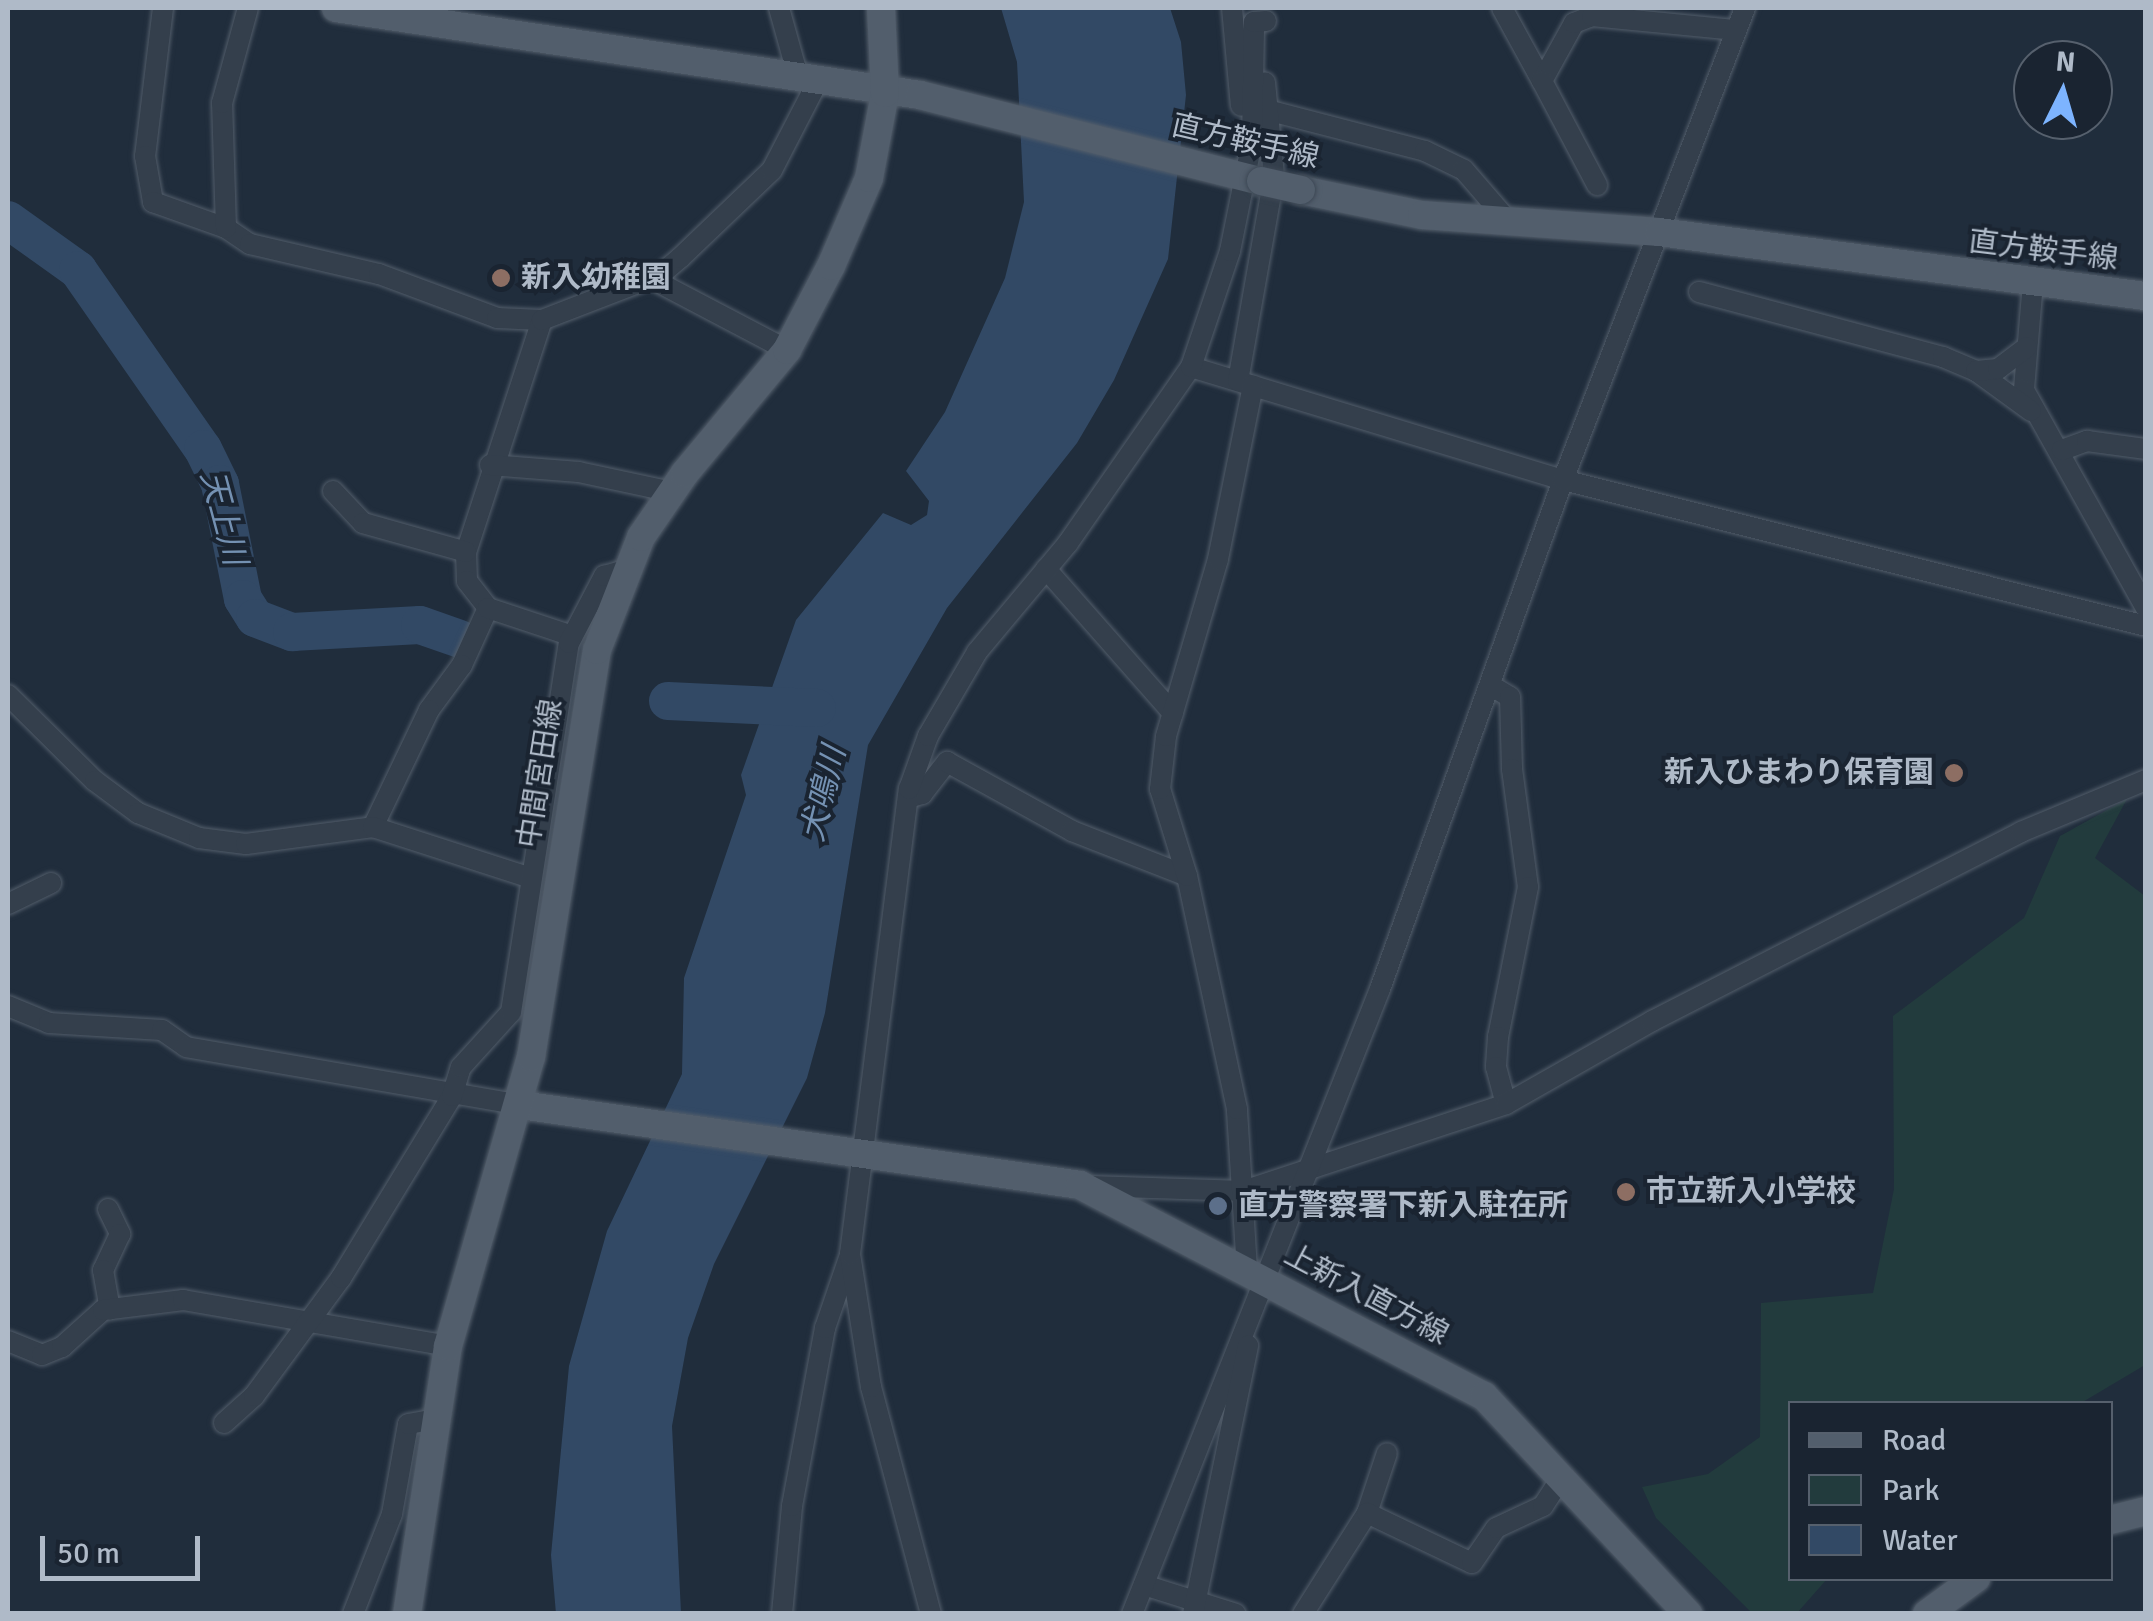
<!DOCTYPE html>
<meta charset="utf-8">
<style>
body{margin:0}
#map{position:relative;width:2153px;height:1621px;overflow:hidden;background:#202d3c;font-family:Signika,"Noto Sans JP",sans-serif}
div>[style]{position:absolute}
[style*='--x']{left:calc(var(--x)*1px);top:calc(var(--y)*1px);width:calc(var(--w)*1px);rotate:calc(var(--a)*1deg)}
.green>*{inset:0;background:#223b3d}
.water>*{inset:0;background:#324965}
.river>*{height:38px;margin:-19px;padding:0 19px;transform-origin:19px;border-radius:19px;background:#324965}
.roads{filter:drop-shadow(0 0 2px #525d6a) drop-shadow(0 0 2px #525d6a)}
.minor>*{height:20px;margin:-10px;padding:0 10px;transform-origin:10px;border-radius:10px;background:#343f4c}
.major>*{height:28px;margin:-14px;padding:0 14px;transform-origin:14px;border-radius:14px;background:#525e6c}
.bridges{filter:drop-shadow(0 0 2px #3d4855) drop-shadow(0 0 2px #3d4855)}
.major-bridge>*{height:28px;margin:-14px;padding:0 14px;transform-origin:14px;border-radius:14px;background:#525e6c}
.dots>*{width:28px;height:28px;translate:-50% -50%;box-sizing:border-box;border:5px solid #1a2431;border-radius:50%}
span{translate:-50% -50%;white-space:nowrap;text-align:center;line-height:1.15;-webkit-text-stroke:8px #1a2431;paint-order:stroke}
.street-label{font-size:30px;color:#afbac8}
.poi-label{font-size:30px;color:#afbac8;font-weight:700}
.left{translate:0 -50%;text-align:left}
.right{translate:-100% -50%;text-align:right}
.water-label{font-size:32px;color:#7491b2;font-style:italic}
.frame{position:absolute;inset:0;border:10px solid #afbac8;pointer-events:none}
.legend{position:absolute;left:1788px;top:1401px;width:325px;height:180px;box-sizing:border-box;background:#1a2431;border:2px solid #56606d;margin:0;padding:12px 18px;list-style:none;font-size:30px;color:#afbac8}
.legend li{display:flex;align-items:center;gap:20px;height:50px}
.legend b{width:50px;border:2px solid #56606d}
.north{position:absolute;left:2013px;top:40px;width:100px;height:100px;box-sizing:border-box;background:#1a2431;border:2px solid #56606d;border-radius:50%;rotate:5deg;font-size:28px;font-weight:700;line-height:40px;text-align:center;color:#afbac8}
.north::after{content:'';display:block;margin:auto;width:35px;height:45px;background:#7db4ff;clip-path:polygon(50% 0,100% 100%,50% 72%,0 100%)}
.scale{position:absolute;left:40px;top:1536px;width:160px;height:45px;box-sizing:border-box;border:5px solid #afbac8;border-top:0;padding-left:12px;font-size:30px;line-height:35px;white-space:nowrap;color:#afbac8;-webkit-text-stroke:8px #1a2431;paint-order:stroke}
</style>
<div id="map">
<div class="green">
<div style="clip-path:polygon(2127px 799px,2095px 858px,2145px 896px,2145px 1365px,2081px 1403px,1790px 1404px,1790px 1578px,1827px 1579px,1797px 1613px,1752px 1613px,1656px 1518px,1642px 1487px,1708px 1474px,1760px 1437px,1761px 1303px,1873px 1293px,1894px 1189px,1893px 1016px,2024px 918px,2060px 836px)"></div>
</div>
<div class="water">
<div style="clip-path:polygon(1001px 8px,1170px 8px,1181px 42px,1186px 95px,1168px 259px,1114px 380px,1077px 443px,947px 608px,868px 745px,825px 1013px,807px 1078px,714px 1264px,688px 1338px,672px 1426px,681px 1613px,556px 1614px,551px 1555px,569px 1366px,607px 1231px,682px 1074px,684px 978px,746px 795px,741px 775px,796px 620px,883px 513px,911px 525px,927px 515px,929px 501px,906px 471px,945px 412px,1005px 278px,1024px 202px,1017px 62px)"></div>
</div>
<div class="river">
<div style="--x:8;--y:220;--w:86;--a:35.5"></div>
<div style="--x:78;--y:270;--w:218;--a:55.1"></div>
<div style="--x:203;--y:449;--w:39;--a:64"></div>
<div style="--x:220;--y:484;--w:117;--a:78.7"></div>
<div style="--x:243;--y:599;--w:22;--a:58"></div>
<div style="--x:255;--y:618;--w:40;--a:21"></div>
<div style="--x:292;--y:632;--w:128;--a:-3.1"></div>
<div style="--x:420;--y:625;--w:42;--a:19.3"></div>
<div style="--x:668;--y:701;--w:149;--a:2.7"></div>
</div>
<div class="roads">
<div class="minor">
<div style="--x:163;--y:8;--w:149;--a:96.9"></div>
<div style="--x:145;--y:156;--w:47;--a:80.1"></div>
<div style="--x:153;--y:202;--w:77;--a:19.6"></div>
<div style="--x:226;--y:228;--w:29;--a:34"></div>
<div style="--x:250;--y:244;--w:132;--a:13.1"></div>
<div style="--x:379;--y:274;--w:126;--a:20.4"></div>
<div style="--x:497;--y:318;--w:45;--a:2.5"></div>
<div style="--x:542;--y:320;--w:244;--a:108.1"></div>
<div style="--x:466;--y:552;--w:29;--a:88"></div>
<div style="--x:467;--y:581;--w:34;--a:52"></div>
<div style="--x:488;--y:608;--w:63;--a:114.5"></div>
<div style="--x:462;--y:665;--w:56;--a:126.3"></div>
<div style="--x:429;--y:710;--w:130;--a:115.6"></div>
<div style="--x:779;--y:8;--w:75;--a:74.5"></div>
<div style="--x:1232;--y:8;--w:98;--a:84.8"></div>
<div style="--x:1502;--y:8;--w:83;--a:61.3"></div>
<div style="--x:1542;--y:81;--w:66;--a:-61.1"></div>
<div style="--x:1574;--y:23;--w:19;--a:-21"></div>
<div style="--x:1592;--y:16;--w:145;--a:5.6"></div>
<div style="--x:1542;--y:81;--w:118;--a:62.1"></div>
<div style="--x:1267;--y:110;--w:163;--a:14.5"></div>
<div style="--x:1425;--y:151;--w:43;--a:26"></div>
<div style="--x:1464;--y:170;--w:67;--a:49.2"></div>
<div style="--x:226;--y:228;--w:125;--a:-91.8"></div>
<div style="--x:222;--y:103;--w:98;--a:-74.7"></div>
<div style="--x:650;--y:278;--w:155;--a:27.7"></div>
<div style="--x:2033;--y:282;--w:108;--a:94.8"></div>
<div style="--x:2024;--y:390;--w:250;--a:60.8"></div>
<div style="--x:1699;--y:292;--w:253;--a:14.9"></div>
<div style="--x:1943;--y:357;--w:36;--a:23"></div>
<div style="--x:1976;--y:371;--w:68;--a:36"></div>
<div style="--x:542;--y:320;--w:128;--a:-21.1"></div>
<div style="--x:661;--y:274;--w:25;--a:-40"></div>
<div style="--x:680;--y:258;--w:127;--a:-43.7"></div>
<div style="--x:772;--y:170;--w:98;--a:-62.7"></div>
<div style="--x:1191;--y:367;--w:389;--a:16.9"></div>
<div style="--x:1563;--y:480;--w:601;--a:14.06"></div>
<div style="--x:1976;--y:371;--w:22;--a:-5"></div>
<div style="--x:1998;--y:369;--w:36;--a:-37"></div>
<div style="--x:1238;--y:381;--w:208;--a:-80"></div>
<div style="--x:1274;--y:176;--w:94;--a:-95.5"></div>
<div style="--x:2062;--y:450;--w:27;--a:-20"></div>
<div style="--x:2087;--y:441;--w:60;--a:7.7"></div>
<div style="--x:490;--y:465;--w:89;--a:4.5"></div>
<div style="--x:579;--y:472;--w:95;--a:12.1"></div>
<div style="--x:333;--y:491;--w:44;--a:46.8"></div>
<div style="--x:363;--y:523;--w:107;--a:15.7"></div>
<div style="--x:1046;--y:569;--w:192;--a:48.6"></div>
<div style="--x:488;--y:608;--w:89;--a:18.4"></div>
<div style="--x:1490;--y:685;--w:23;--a:31"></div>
<div style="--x:1510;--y:697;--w:72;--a:88.4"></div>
<div style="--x:1512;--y:769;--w:119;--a:82.3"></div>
<div style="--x:1528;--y:887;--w:153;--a:101.3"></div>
<div style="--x:1498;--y:1037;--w:30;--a:94"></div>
<div style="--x:1496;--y:1067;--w:38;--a:75"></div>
<div style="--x:8;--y:695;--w:122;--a:44.7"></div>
<div style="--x:95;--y:781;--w:54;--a:36.7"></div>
<div style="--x:138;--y:813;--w:66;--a:22.3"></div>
<div style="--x:199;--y:838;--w:47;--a:7.3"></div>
<div style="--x:246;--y:844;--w:128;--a:-7.6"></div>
<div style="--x:373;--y:827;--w:166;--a:17.9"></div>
<div style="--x:908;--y:798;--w:15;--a:-16"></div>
<div style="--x:922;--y:794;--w:41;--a:-52"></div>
<div style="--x:947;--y:762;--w:143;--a:28.9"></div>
<div style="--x:1072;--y:831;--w:123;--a:21.4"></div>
<div style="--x:8;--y:904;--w:48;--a:-26"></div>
<div style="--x:8;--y:1006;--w:44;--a:22.5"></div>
<div style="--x:49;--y:1023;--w:113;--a:3.5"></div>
<div style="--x:162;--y:1030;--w:29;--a:35"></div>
<div style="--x:186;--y:1047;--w:340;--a:9.8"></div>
<div style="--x:1092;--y:1186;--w:151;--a:1.9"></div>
<div style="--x:1243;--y:1191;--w:277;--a:-18.3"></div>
<div style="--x:1506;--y:1104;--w:168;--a:-29.6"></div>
<div style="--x:1652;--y:1021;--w:415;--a:-27.1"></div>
<div style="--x:2021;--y:832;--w:135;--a:-22.6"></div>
<div style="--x:108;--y:1209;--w:28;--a:64"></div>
<div style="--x:120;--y:1234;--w:40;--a:115"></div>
<div style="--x:103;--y:1270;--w:40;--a:80"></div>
<div style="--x:1247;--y:1270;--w:161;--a:-93.6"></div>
<div style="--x:1237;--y:1109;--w:238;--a:-102.1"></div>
<div style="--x:1187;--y:876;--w:91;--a:-107.2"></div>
<div style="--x:1160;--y:789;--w:53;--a:-83.5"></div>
<div style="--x:1166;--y:736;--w:184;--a:-73.6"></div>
<div style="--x:1218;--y:559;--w:177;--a:-78.6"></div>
<div style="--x:8;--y:1341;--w:37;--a:22"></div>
<div style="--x:42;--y:1355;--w:22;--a:-22"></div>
<div style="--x:62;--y:1347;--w:55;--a:-42.1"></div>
<div style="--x:103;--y:1310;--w:81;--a:-7.1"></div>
<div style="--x:183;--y:1300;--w:269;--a:9.8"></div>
<div style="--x:224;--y:1423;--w:40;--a:-42"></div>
<div style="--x:254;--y:1396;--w:147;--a:-53.6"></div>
<div style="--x:341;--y:1278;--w:213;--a:-58.6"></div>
<div style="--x:452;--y:1096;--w:30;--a:-73"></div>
<div style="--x:461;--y:1067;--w:74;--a:-47.7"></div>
<div style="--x:511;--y:1012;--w:374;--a:-81.1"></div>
<div style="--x:569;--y:643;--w:76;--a:-62.4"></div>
<div style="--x:604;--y:576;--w:26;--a:-16"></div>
<div style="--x:1367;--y:1513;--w:63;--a:-71.6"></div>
<div style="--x:1144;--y:1585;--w:96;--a:17.5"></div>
<div style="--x:353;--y:1614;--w:107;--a:-68.7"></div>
<div style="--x:392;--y:1514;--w:91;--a:-79.9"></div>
<div style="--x:408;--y:1424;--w:27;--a:-10"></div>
<div style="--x:782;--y:1614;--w:108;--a:-84.7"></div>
<div style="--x:792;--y:1506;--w:181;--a:-79.5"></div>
<div style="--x:825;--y:1328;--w:74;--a:-71.1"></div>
<div style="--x:931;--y:1614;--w:235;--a:-104.8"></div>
<div style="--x:871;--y:1387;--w:135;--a:-99"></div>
<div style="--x:850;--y:1254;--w:469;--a:-82.8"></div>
<div style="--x:909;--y:789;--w:56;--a:-70.3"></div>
<div style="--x:928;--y:736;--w:97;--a:-59.7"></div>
<div style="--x:977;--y:652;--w:142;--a:-50.1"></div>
<div style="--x:1068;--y:543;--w:215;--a:-55.1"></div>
<div style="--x:1191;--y:367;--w:122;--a:-71.4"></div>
<div style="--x:1230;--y:251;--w:111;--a:-78.6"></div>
<div style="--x:1252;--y:142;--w:120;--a:-89"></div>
<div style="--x:1254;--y:22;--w:12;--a:-5"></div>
<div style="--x:1132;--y:1614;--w:672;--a:-68.36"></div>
<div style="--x:1380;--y:989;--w:541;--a:-70.23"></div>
<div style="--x:1563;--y:480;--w:506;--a:-68.91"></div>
<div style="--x:1193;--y:1614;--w:274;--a:-78.4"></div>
<div style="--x:1303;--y:1614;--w:120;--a:-57.6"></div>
<div style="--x:1367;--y:1513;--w:116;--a:25.5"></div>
<div style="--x:1472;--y:1563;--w:42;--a:-55.6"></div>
<div style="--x:1496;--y:1528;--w:52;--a:-25.1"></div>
<div style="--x:1543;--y:1506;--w:37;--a:-57"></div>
</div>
<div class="major">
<div style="--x:336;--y:8;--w:590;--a:8.47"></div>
<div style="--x:920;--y:95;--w:352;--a:14.2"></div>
<div style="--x:1301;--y:190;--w:124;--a:11.7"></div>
<div style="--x:1422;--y:215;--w:238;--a:4.1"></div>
<div style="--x:1659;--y:232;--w:491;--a:7.5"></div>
<div style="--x:521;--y:1105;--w:565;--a:8.14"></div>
<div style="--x:1080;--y:1185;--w:456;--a:27.6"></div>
<div style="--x:1484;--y:1396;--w:299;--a:46.9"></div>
<div style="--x:2110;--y:1520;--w:37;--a:-14"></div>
<div style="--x:407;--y:1614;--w:271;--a:-81.3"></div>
<div style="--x:448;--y:1346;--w:301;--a:-74"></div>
<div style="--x:531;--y:1057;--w:412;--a:-80.8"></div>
<div style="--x:597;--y:650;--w:121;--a:-68.7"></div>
<div style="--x:641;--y:537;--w:78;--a:-55.5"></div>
<div style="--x:685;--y:473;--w:160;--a:-50.3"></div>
<div style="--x:787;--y:350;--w:95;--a:-62.4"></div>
<div style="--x:831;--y:266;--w:96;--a:-66.6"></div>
<div style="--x:869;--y:178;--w:86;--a:-79.3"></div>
<div style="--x:885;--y:93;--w:85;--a:-92.7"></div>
<div style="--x:1927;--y:1614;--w:61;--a:-36.3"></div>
</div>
</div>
<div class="bridges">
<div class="major-bridge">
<div style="--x:1261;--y:181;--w:41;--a:12.7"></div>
</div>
</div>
<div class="dots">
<div style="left:501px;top:278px;background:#8d6e63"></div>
<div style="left:1954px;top:773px;background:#8d6e63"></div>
<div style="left:1626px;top:1192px;background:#8d6e63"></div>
<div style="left:1218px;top:1206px;background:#5c6f8a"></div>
</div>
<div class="street-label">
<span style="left:1245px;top:142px;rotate:13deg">直方鞍手線</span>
<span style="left:2043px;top:251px;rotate:7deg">直方鞍手線</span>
<span style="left:541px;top:774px;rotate:-81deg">中間宮田線</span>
<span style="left:1366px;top:1295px;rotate:28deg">上新入直方線</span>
</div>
<div class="poi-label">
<span class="left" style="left:521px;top:278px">新入幼稚園</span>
<span class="right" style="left:1934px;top:773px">新入ひまわり保育園</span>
<span class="left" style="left:1646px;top:1192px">市立新入小学校</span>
<span class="left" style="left:1238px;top:1206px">直方警察署下新入駐在所</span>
</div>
<div class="water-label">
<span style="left:223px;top:518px;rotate:75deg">天上川</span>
<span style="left:824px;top:794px;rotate:-76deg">犬鳴川</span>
</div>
<div class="frame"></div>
<ul class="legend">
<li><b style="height:12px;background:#525e6c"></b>Road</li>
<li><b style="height:28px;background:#223b3d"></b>Park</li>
<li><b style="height:28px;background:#324965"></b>Water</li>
</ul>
<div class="north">N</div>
<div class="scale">50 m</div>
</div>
